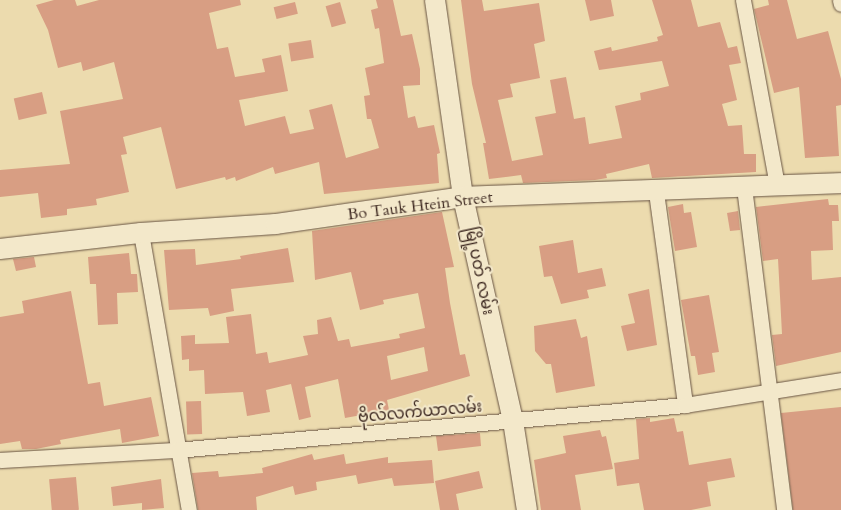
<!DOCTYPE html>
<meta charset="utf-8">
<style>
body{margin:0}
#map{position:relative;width:841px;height:510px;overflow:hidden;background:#ecdbae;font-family:Cardo,"Noto Sans Myanmar",serif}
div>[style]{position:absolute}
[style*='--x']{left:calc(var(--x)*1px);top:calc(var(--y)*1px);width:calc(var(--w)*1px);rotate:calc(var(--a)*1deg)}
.building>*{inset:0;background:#d89e83;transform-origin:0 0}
.roads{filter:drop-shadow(0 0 1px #695544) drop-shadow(0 0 1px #695544)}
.minor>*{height:15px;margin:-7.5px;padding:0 7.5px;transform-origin:7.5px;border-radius:7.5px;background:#f3e8ca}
.tertiary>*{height:20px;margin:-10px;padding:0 10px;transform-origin:10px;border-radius:10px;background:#f3e8ca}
span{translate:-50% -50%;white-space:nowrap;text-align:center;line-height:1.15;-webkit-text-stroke:4px #f3e8ca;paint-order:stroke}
.street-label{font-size:16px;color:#3d2820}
</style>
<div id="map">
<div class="building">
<div style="clip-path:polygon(54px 0,75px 0,77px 6px,99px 0,240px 0,241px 5px,209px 13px,217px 49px,228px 47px,235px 77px,265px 72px,262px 59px,281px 55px,288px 91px,239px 100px,245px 126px,285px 116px,290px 134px,314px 129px,309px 110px,332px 104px,346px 158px,379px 148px,371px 119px,367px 119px,364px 96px,370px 95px,365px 68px,384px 63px,379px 28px,375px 29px,371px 10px,378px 8px,376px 0,393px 0,401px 36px,412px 34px,420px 69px,420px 85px,403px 86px,408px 118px,415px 116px,418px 128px,434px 125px,440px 153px,437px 154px,439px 183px,324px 194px,319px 162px,275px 174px,273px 167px,236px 181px,235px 177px,226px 180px,225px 177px,176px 189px,161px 127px,123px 137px,127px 154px,121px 155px,129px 192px,96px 199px,97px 205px,67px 209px,67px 215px,41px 218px,38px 193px,0 197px,0 170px,70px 164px,60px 111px,123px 99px,114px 62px,83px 71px,81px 62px,58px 68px,48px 30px,36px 5px)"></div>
<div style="clip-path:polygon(461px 0,482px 0,484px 11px,539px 3px,545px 41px,534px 44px,540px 78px,510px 84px,513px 97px,498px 100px,512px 161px,543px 155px,535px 117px,556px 113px,550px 80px,566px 77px,574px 119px,585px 117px,589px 144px,622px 138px,615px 106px,641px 100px,640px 93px,669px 86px,662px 61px,599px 70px,594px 51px,611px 47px,612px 51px,658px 41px,657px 37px,663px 35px,652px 0,691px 0,698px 27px,720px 22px,728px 48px,737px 46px,741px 63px,729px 65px,737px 100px,722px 104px,728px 126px,742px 125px,744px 154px,756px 154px,756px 172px,652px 178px,649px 164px,606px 174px,607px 178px,595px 180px,523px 183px,521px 175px,489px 179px,483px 143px,486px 143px,472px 84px)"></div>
<div style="clip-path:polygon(585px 0,611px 0,614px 16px,590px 21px)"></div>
<div style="clip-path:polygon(768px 0,787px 0,797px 39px,828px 31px,841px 79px,841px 105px,836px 106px,839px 156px,805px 158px,799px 87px,774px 93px,754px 9px,769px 5px)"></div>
<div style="left:295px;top:2px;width:12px;height:22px;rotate:76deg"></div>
<div style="left:340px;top:2px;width:22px;height:15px;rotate:74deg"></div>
<div style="left:311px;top:40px;width:18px;height:23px;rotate:81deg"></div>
<div style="left:42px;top:92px;width:22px;height:29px;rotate:77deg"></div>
<div style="clip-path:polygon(828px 199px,829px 205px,838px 205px,839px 221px,832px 221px,833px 250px,811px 251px,812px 280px,841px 277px,841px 352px,776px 366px,772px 335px,782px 334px,778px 259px,763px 261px,756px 207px)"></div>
<div style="clip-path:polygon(683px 204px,684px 213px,691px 212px,697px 247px,675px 251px,668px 207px)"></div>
<div style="clip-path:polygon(738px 211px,740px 230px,730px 231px,727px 213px)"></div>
<div style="clip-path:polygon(evenodd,442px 212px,454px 267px,445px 268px,450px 303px,460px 355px,465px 354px,470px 376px,387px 400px,389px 410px,345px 418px,338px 379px,305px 387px,311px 417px,299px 420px,291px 384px,266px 390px,270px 412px,247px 416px,243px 392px,205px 394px,204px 370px,189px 371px,189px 359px,182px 360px,181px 336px,195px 335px,195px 344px,229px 343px,226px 317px,251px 314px,256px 354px,267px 352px,269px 363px,308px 355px,303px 336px,318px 334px,317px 320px,331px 317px,338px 341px,349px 339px,351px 347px,400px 338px,399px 334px,425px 328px,418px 293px,383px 300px,384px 304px,360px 310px,351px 272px,315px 280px,312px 231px,442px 212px,424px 347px,428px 371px,391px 380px,387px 356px,424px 347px)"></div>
<div style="clip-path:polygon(573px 240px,578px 273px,602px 268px,606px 286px,587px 290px,589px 298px,561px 304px,552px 276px,544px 277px,539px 246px)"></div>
<div style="clip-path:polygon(288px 248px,294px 282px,231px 289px,234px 311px,210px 316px,208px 308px,169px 310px,164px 250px,195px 249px,196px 265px,241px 259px,240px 256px)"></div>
<div style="clip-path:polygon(129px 253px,131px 274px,137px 274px,138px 292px,117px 293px,118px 324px,98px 325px,96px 284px,90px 284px,88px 257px)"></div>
<div style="clip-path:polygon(34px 257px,36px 267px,16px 271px,13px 259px)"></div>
<div style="clip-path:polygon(649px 289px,657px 345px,627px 351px,621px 326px,635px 323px,628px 294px)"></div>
<div style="clip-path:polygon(71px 291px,88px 384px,100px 382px,104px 406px,151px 397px,159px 436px,122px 443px,120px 429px,60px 440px,61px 444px,36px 449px,22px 449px,20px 441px,0 444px,0 317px,24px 313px,22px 301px)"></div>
<div style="clip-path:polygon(709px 295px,719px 352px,712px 353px,715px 372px,698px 375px,695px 356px,691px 356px,681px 300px)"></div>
<div style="clip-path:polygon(576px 319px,581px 338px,587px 336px,595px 386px,556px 393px,551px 364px,546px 364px,535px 351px,534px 326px)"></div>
<div style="left:201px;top:401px;width:33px;height:15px;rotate:88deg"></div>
<div style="clip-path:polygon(841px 407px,841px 510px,793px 510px,781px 413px)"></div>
<div style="clip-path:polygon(650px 418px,650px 422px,674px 418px,677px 432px,683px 431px,689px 465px,731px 458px,735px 477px,707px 482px,711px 506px,691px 510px,644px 510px,639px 483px,617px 486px,614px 463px,639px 459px,636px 419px)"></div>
<div style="clip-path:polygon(600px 430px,602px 437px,606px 436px,613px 469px,575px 475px,581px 510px,541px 510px,534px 460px,566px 453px,563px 436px)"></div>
<div style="clip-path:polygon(480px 433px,481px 446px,438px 451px,436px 436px)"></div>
<div style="clip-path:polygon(312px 454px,314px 460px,344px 454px,346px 464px,388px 457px,388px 463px,432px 460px,434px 483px,394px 486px,392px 478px,358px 484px,356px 475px,316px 482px,317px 490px,295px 495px,293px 486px,256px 497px,257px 510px,198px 510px,192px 473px,218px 471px,219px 477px,263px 473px,262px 468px)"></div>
<div style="clip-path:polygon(479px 471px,483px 488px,456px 494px,459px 510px,440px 510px,435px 481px)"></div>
<div style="left:76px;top:477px;width:33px;height:27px;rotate:85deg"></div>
<div style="clip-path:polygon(161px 479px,164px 508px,142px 510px,142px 503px,113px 506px,111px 487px)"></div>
</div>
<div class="roads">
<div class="minor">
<div style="--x:743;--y:0;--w:189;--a:79.6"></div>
<div style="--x:840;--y:0;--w:4;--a:76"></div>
<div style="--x:744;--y:187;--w:325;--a:82.9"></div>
<div style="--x:656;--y:192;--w:215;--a:82.2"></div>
<div style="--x:141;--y:233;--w:281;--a:80.2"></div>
<div style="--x:0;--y:460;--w:176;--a:-3.3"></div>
<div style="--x:176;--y:450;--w:511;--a:-5.05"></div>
<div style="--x:685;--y:405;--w:158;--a:-9.1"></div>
</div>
<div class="tertiary">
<div style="--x:435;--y:0;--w:199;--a:81.9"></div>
<div style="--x:463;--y:197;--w:230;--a:77.4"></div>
<div style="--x:513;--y:421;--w:90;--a:81.1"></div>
<div style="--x:0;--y:249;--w:142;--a:-6.5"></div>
<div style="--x:141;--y:233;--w:135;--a:-3.8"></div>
<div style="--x:276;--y:224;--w:189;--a:-8.2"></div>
<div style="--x:463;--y:197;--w:378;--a:-2.1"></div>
</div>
</div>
<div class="street-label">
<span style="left:420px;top:206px;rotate:-7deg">Bo Tauk Htein Street</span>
<span style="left:479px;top:271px;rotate:78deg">မြို့ပတ် လမ်း</span>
<span style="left:420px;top:412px;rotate:-5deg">ဗိုလ်လက်ယာလမ်း</span>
</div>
</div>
